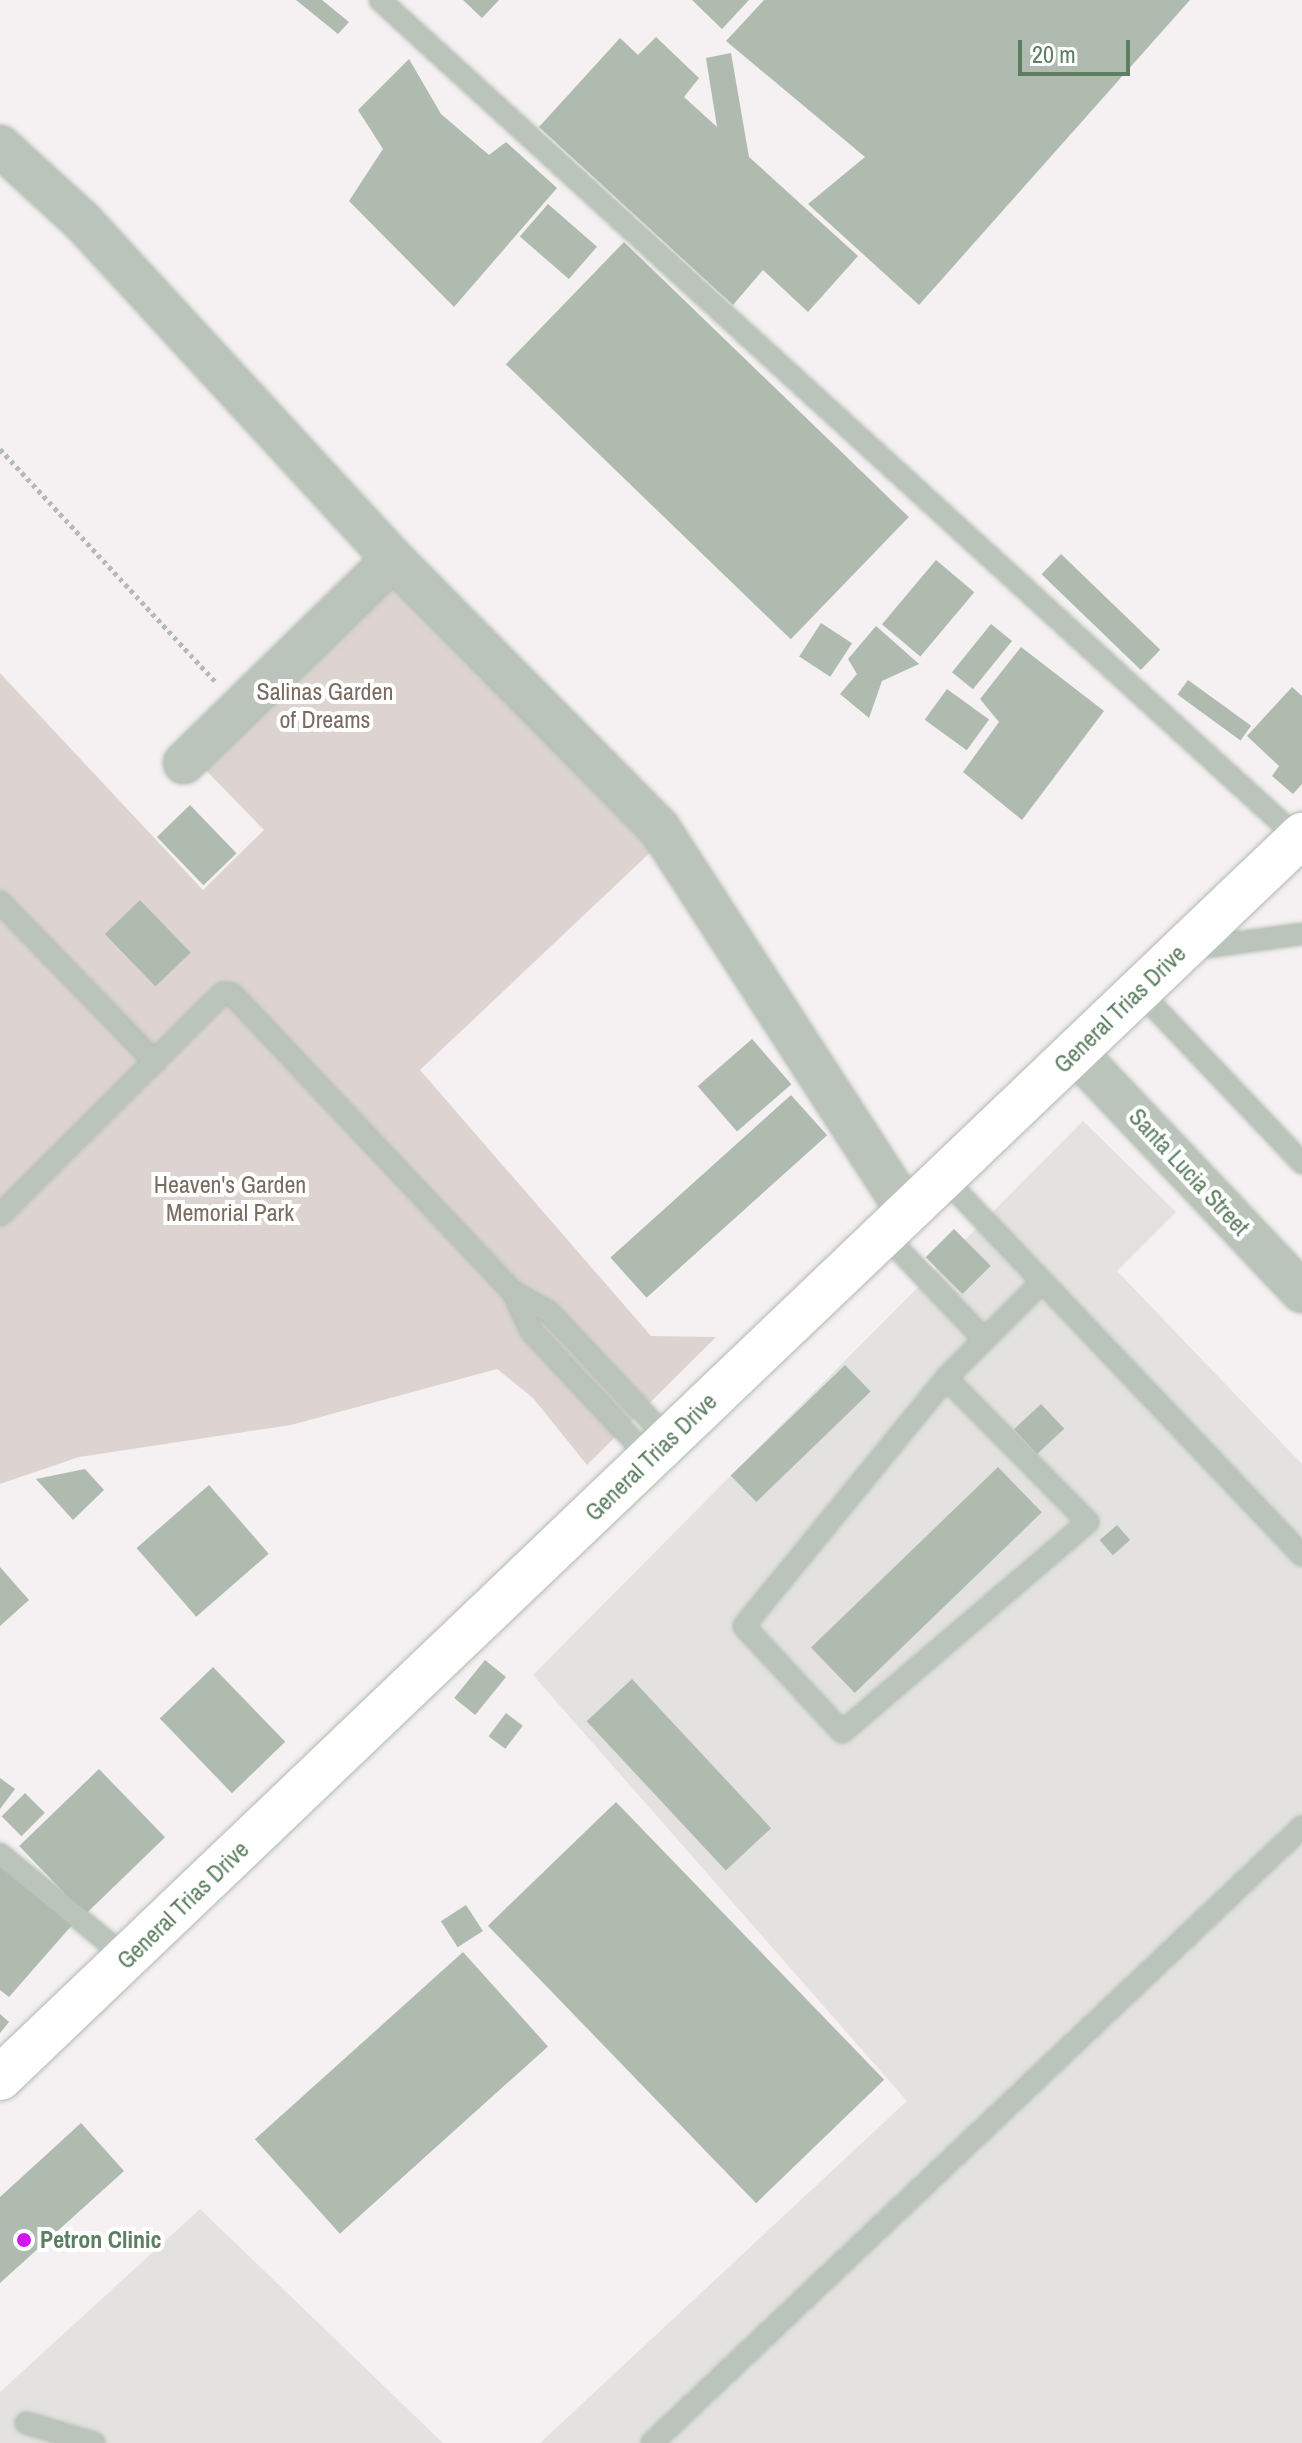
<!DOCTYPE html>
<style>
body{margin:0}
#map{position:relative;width:1302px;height:2443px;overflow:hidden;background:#f5f0f2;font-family:"Archivo Narrow",sans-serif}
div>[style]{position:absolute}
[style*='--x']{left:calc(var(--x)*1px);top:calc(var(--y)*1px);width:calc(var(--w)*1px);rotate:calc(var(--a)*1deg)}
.built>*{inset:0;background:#e3e2e0}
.green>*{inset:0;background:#ddd4d1}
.building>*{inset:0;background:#afbbaf;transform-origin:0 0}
.path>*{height:5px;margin-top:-2.5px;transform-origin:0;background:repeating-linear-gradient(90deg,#b3bbb4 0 4px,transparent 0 8px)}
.roads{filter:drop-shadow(0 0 2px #afbbb0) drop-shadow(0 0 2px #afbbb0)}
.service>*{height:20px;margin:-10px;padding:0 10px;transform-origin:10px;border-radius:10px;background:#bac4bb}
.minor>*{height:40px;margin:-20px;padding:0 20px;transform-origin:20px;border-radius:20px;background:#bac4bb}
.secondary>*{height:44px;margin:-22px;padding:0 22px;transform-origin:22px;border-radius:22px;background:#fff}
.dots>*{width:22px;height:22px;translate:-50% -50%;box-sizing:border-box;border:4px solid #fff;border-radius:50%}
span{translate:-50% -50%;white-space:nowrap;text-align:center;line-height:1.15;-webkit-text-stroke:8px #fff;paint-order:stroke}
.park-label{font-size:24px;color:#7b6c61}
.street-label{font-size:24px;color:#5d7e60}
.poi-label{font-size:24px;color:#5d7e60;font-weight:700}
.left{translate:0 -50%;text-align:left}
.scale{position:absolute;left:1018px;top:40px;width:112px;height:36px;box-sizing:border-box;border:4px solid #5d7e60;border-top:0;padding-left:10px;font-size:24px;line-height:28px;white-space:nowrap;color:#5d7e60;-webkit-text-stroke:6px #fff;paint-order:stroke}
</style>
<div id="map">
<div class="built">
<div style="clip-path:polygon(1083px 1121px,1176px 1212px,1117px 1271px,1302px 1464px,1302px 2443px,540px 2443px,907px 2101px,533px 1675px)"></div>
<div style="clip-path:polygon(200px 2209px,443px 2443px,0 2443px,0 2392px)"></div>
</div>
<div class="green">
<div style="clip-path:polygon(389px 578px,655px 848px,420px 1070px,651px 1336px,716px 1337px,587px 1465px,533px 1398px,497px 1369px,291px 1425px,79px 1457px,0 1484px,0 673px,203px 890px,264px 830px,199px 763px)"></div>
</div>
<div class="building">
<div style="clip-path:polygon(296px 0,322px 0,349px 22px,338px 34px)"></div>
<div style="clip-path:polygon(463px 0,499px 0,482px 18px)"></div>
<div style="clip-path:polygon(692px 0,749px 0,722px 29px)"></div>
<div style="clip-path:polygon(764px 0,1190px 0,919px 305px,808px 204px,865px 157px,726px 41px)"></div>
<div style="clip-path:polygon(656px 37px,699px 78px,684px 97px,717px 127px,706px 58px,731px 53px,749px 157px,858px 256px,808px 312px,763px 270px,733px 305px,539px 127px,620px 38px,638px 55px)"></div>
<div style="clip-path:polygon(409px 59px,441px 114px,489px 155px,506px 142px,557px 188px,454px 307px,349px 201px,383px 149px,358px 110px)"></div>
<div style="left:548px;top:204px;width:65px;height:43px;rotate:41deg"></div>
<div style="left:624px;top:242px;width:396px;height:170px;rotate:44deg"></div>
<div style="left:1061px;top:554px;width:138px;height:28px;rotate:44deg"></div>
<div style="left:936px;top:560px;width:50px;height:84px;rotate:40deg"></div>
<div style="left:821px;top:623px;width:37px;height:40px;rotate:33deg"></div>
<div style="left:991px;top:624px;width:27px;height:62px;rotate:39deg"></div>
<div style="clip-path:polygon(876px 626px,919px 664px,882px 681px,869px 718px,840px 694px,857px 674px,848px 659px)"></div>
<div style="clip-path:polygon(1021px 647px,1104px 711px,1022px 820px,963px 772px,999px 722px,980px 699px)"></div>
<div style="left:1188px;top:680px;width:78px;height:18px;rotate:36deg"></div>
<div style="clip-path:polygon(1292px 687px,1302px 696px,1302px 784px,1293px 794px,1272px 776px,1279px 766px,1247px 736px)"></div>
<div style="left:947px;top:689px;width:52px;height:38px;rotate:36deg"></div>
<div style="left:190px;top:805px;width:67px;height:46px;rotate:46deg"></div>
<div style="left:140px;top:900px;width:73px;height:49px;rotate:46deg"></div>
<div style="left:752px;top:1039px;width:60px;height:72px;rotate:49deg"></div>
<div style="left:791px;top:1095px;width:54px;height:243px;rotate:48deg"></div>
<div style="left:954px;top:1229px;width:52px;height:40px;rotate:45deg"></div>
<div style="left:845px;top:1365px;width:37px;height:159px;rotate:46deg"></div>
<div style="left:1041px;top:1404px;width:34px;height:37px;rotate:47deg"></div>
<div style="left:998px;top:1467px;width:63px;height:260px;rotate:46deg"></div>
<div style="clip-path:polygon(85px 1469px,104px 1490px,73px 1520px,36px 1479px)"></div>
<div style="left:209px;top:1485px;width:91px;height:96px;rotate:49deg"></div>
<div style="left:1117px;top:1525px;width:20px;height:23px;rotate:49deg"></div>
<div style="clip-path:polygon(0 1567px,29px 1600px,0 1626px)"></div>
<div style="left:485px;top:1660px;width:27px;height:49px;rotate:39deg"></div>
<div style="left:213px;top:1667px;width:104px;height:74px;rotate:46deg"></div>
<div style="left:632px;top:1679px;width:204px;height:62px;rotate:47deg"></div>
<div style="left:506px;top:1713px;width:21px;height:29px;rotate:37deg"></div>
<div style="left:99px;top:1769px;width:95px;height:111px;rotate:46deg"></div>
<div style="clip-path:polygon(0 1778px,15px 1789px,0 1809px)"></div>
<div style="left:25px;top:1793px;width:28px;height:33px;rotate:45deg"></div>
<div style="left:616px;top:1802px;width:386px;height:178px;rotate:46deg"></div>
<div style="clip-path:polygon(0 1861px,73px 1924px,9px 1997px,0 1990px)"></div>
<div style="left:466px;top:1905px;width:31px;height:30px;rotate:57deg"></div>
<div style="left:463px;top:1952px;width:127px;height:280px;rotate:48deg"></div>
<div style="clip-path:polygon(0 2014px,9px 2022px,0 2033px)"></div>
<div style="clip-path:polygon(81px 2123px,124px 2171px,0 2283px,0 2197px)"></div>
</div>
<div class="path">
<div style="--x:0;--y:449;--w:316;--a:47.2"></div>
</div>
<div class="roads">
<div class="service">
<div style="--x:380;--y:0;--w:1243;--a:42.39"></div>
<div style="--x:0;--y:902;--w:223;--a:45.9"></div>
<div style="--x:1192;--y:949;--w:111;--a:-7.8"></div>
<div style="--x:1139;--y:991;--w:237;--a:46.5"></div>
<div style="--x:944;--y:1178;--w:520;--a:46.48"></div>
<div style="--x:0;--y:1215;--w:303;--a:-44.9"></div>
<div style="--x:215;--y:1001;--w:11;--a:-45"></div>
<div style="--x:223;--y:993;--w:9;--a:6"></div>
<div style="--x:232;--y:994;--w:410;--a:46.7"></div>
<div style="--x:513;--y:1292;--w:43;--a:65.2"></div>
<div style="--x:531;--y:1331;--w:174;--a:46.9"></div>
<div style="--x:884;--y:1234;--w:145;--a:46.4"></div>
<div style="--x:513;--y:1292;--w:41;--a:29.1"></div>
<div style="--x:549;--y:1312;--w:175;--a:46.8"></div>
<div style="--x:946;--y:1378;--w:202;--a:45.4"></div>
<div style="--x:1088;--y:1522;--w:323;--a:139.5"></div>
<div style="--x:842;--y:1732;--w:144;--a:-132.8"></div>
<div style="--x:744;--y:1626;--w:320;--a:-50.8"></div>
<div style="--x:946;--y:1378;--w:136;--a:-45"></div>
<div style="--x:0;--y:1854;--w:164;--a:39.3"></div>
<div style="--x:26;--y:2423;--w:71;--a:16.4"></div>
<div style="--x:652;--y:2443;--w:896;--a:-43.46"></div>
</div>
<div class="minor">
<div style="--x:0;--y:146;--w:113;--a:42.5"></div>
<div style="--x:83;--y:222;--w:458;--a:47.4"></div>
<div style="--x:393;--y:559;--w:378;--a:45.3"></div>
<div style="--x:659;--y:828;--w:459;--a:57.1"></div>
<div style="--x:184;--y:763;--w:292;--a:-44.3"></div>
<div style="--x:1075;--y:1052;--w:330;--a:46.6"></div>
</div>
<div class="secondary">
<div style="--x:0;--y:2078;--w:1800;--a:-43.67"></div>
</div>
</div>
<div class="dots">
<div style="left:24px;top:2240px;background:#d314f2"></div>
</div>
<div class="park-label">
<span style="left:325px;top:706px">Salinas Garden<br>of Dreams</span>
<span style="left:230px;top:1199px">Heaven's Garden<br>Memorial Park</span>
</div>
<div class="street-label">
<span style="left:1120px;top:1009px;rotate:-44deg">General Trias Drive</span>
<span style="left:1189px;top:1172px;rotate:47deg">Santa Lucia Street</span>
<span style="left:651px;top:1457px;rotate:-44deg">General Trias Drive</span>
<span style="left:183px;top:1905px;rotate:-44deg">General Trias Drive</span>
</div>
<div class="poi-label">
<span class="left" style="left:40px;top:2240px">Petron Clinic</span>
</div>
<div class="scale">20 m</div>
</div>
